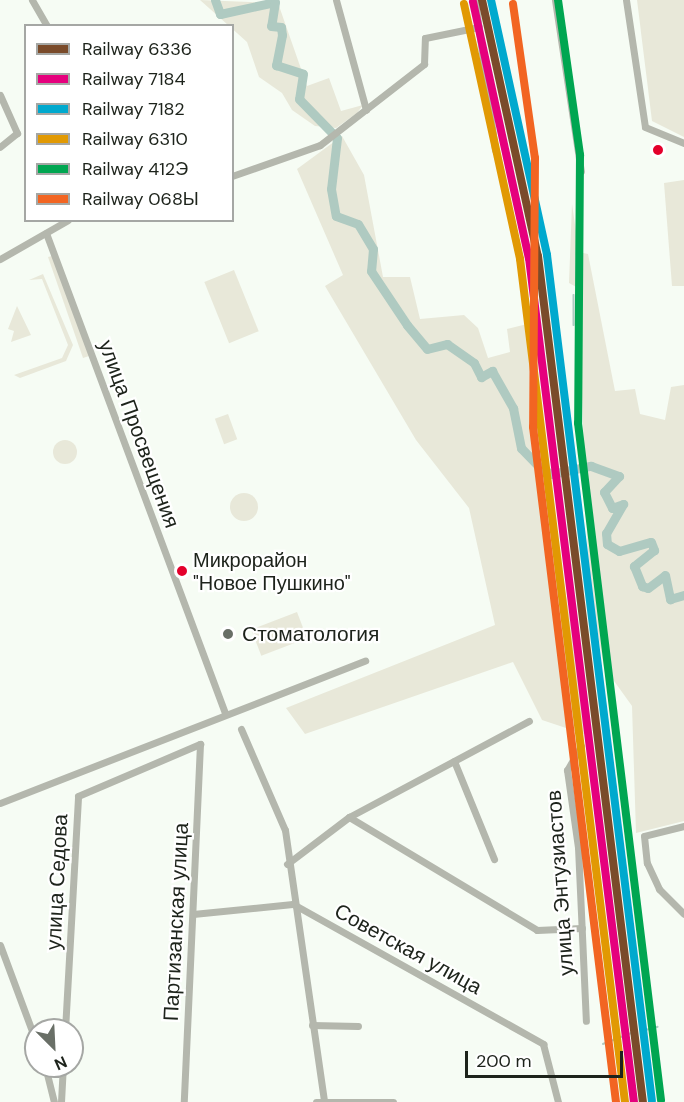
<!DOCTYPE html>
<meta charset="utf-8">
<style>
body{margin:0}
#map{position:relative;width:684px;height:1102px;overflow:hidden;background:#f6fcf4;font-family:"DM Sans",sans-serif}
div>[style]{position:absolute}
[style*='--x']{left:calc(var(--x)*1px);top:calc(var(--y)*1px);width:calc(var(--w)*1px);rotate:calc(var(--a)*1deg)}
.green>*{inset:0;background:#e8e8d9;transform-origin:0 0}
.round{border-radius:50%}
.stream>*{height:1.5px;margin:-0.75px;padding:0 0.75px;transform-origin:0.75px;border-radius:0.75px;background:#afcac1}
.river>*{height:9px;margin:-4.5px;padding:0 4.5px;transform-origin:4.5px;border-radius:4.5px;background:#afcac1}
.minor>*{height:7px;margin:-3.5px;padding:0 3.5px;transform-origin:3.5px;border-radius:3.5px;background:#b4b7ad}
.rail-1>*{height:8px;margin:-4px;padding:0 4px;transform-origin:4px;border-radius:4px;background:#7a4b2a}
.rail-2>*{height:8px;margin:-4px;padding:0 4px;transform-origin:4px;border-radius:4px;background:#e5007d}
.rail-3>*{height:8px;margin:-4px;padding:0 4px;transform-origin:4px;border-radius:4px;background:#00a9ce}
.rail-4>*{height:8px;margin:-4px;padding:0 4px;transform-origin:4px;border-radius:4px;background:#e19903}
.rail-5>*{height:8px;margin:-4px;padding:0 4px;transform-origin:4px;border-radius:4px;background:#00a651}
.rail-6>*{height:8px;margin:-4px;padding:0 4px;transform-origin:4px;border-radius:4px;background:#f26522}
.dots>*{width:16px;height:16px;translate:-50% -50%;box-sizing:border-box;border:3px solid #fff;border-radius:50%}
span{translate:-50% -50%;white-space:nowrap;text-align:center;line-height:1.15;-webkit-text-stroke:4.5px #fff;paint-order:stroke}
.bus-label{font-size:20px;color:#1d231b}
.left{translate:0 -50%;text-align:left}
.street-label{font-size:21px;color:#1d231b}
.poi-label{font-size:21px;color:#1d231b}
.legend{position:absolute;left:24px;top:24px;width:210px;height:198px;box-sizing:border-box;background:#fff;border:2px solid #a5a7a4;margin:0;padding:8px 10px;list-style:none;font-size:18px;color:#1d231b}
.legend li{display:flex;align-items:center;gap:12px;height:30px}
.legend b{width:30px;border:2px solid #a5a7a4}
.north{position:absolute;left:24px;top:1018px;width:60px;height:60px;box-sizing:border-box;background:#fff;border:2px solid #a5a7a4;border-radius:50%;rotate:156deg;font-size:16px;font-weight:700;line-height:24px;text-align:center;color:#1d231b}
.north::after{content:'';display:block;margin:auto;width:21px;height:27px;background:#696f67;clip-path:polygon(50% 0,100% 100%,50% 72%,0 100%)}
.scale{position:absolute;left:465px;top:1051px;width:158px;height:27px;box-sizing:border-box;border:3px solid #1d231b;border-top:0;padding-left:8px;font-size:18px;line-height:21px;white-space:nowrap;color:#1d231b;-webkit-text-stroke:4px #fff;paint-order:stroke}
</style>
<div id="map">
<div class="green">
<div style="clip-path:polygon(200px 0,278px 3px,307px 86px,329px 78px,341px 111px,363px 105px,357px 113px,336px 128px,315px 126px,292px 110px,282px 93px,259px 77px,247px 42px)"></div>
<div style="clip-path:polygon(637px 0,684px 0,684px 137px,652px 121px)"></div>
<div style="clip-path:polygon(342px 136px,364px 175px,383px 277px,410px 277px,420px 319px,464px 315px,478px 328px,488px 358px,510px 352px,507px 329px,527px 324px,549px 495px,590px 736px,542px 720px,513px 662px,305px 734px,286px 708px,495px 625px,469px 508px,416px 440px,325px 286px,343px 275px,297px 169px)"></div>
<div style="clip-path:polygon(684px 180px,684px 286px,672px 286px,664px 183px)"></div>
<div style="clip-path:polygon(572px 204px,579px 252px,588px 254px,615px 391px,635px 389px,640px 414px,665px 420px,671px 387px,684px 385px,684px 821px,636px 833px,632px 706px,604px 667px,589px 587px,578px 288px,569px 283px)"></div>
<div style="clip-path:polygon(52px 256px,89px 356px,83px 358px,48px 257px)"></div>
<div style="left:234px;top:270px;width:66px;height:32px;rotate:68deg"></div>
<div style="clip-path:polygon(43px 274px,73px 345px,66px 361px,20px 378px,14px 375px,62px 358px,68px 345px,42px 279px,29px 280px)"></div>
<div style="clip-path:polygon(17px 306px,31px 335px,11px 342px,14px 331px,8px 329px)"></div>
<div style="left:228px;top:414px;width:27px;height:14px;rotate:70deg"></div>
<div class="round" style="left:53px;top:440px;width:24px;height:24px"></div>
<div class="round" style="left:230px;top:493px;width:28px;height:28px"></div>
<div style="left:297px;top:612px;width:28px;height:49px;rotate:69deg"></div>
</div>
<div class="stream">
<div style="--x:574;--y:295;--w:30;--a:90"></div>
<div style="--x:642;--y:1031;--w:16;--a:-15"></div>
<div style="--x:603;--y:1044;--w:30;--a:-21"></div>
</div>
<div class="river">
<div style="--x:215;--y:0;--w:15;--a:70"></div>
<div style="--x:220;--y:14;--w:56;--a:-12.3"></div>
<div style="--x:275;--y:2;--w:24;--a:99"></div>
<div style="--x:271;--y:26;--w:10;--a:6"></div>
<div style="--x:281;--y:27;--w:8;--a:83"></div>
<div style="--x:282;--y:35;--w:31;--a:101"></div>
<div style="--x:276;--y:65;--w:28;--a:18"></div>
<div style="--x:303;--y:74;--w:25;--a:99"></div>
<div style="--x:299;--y:99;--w:54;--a:45.7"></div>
<div style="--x:337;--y:138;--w:51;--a:96.7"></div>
<div style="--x:331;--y:189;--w:27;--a:80"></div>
<div style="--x:336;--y:216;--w:23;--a:20"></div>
<div style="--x:358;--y:224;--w:29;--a:59"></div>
<div style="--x:373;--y:249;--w:22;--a:95"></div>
<div style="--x:371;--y:271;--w:65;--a:56.3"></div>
<div style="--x:407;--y:325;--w:31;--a:50"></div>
<div style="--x:427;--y:349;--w:21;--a:-14"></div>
<div style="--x:447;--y:344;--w:33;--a:35"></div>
<div style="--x:474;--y:363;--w:16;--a:63"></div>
<div style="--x:481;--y:377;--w:13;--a:-29"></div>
<div style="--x:492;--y:371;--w:43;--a:60.4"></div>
<div style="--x:513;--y:408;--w:41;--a:78.7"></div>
<div style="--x:521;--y:448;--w:29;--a:46"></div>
<div style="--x:541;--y:469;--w:12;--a:24"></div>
<div style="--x:552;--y:474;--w:40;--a:-12"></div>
<div style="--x:591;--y:466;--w:30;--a:20"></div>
<div style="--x:619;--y:476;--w:22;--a:133"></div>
<div style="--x:604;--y:492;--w:18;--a:63"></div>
<div style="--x:612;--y:508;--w:12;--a:-20"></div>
<div style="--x:623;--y:504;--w:34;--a:120"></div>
<div style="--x:606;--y:533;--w:11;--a:85"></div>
<div style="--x:607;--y:544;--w:14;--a:30"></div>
<div style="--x:619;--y:551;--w:33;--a:-16"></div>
<div style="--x:651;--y:542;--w:9;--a:69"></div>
<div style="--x:654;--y:550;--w:26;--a:141"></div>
<div style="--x:634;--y:566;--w:22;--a:68"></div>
<div style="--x:642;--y:586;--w:6;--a:18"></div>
<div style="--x:648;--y:588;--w:21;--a:-37"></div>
<div style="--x:665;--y:575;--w:25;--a:78"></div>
<div style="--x:670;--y:599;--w:15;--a:-16"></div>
</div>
<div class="minor">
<div style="--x:32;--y:0;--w:30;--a:60"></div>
<div style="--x:336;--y:0;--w:114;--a:74.7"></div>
<div style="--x:475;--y:0;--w:151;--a:82.4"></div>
<div style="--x:555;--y:0;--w:173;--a:81.4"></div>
<div style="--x:626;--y:0;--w:128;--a:81.5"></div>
<div style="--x:645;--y:127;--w:42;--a:22.3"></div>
<div style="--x:0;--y:95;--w:42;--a:65.9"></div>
<div style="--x:17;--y:133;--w:22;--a:141"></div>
<div style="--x:232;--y:176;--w:93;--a:-19.4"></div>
<div style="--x:320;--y:145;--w:132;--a:-37.9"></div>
<div style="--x:424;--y:64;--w:26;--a:-88"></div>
<div style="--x:425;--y:38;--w:55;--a:-11.5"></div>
<div style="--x:46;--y:233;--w:512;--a:69.55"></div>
<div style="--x:0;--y:259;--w:78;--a:-29.8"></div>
<div style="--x:241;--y:729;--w:110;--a:66.5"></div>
<div style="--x:285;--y:830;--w:275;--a:81.8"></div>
<div style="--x:581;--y:746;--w:28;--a:120"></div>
<div style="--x:567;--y:770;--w:78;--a:81.9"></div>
<div style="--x:578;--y:847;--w:174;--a:87.4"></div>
<div style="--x:454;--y:761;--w:106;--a:67.8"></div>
<div style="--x:0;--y:803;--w:392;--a:-21.3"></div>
<div style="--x:349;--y:817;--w:219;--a:31"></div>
<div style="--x:537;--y:930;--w:45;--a:-2.5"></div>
<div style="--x:684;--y:826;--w:41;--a:166"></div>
<div style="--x:644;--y:836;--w:27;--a:84"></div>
<div style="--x:647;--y:863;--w:29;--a:65"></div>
<div style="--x:659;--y:889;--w:35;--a:45"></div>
<div style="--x:287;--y:864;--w:78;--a:-37.2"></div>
<div style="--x:349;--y:817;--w:204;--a:-28.1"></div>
<div style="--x:193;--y:914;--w:100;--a:-5.7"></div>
<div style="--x:293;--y:904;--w:287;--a:29.2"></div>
<div style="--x:543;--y:1044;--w:60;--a:75.5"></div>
<div style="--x:0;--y:945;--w:103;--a:69.6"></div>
<div style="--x:312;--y:1025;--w:46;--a:1.2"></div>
<div style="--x:65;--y:1030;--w:234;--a:-86.8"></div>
<div style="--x:78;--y:796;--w:133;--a:-23.1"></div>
<div style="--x:200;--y:744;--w:358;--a:92.6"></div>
<div style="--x:45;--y:1066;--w:37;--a:76"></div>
<div style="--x:61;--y:1102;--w:36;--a:-87"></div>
<div style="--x:316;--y:1102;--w:77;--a:0"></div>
</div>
<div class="rail-1">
<div style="--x:482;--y:0;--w:262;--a:77.7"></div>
<div style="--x:538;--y:256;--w:852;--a:82.93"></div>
</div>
<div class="rail-2">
<div style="--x:473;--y:2;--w:262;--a:77.7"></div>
<div style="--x:529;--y:258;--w:851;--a:82.91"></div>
</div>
<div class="rail-3">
<div style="--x:491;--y:0;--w:261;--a:77.6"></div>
<div style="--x:547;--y:255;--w:852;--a:82.93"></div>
</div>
<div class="rail-4">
<div style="--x:464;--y:4;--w:261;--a:77.6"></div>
<div style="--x:520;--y:259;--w:850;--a:82.9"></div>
</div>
<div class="rail-5">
<div style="--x:558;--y:0;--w:157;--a:81.9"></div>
<div style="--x:580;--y:155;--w:268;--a:90.4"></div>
<div style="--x:578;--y:423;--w:682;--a:83.01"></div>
</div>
<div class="rail-6">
<div style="--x:513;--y:4;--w:156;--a:81.9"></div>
<div style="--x:535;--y:158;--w:269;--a:90.4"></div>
<div style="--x:533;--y:427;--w:680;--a:82.99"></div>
</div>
<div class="dots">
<div style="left:658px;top:150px;background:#e4002b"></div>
<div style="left:182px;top:571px;background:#e4002b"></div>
<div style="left:228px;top:634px;background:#696f67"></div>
</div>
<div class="bus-label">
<span class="left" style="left:193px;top:572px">Микрорайон<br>"Новое Пушкино"</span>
</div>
<div class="street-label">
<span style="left:139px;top:434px;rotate:70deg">улица Просвещения</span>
<span style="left:57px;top:882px;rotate:-87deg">улица Седова</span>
<span style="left:560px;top:883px;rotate:-94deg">улица Энтузиастов</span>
<span style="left:176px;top:922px;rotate:-87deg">Партизанская улица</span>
<span style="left:408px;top:949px;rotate:29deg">Советская улица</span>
</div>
<div class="poi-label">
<span class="left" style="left:242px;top:634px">Стоматология</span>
</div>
<ul class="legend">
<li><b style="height:8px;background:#7a4b2a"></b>Railway 6336</li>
<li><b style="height:8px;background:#e5007d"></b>Railway 7184</li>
<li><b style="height:8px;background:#00a9ce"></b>Railway 7182</li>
<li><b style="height:8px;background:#e19903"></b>Railway 6310</li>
<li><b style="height:8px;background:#00a651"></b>Railway 412Э</li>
<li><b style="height:8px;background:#f26522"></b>Railway 068Ы</li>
</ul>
<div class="north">N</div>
<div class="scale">200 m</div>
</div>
